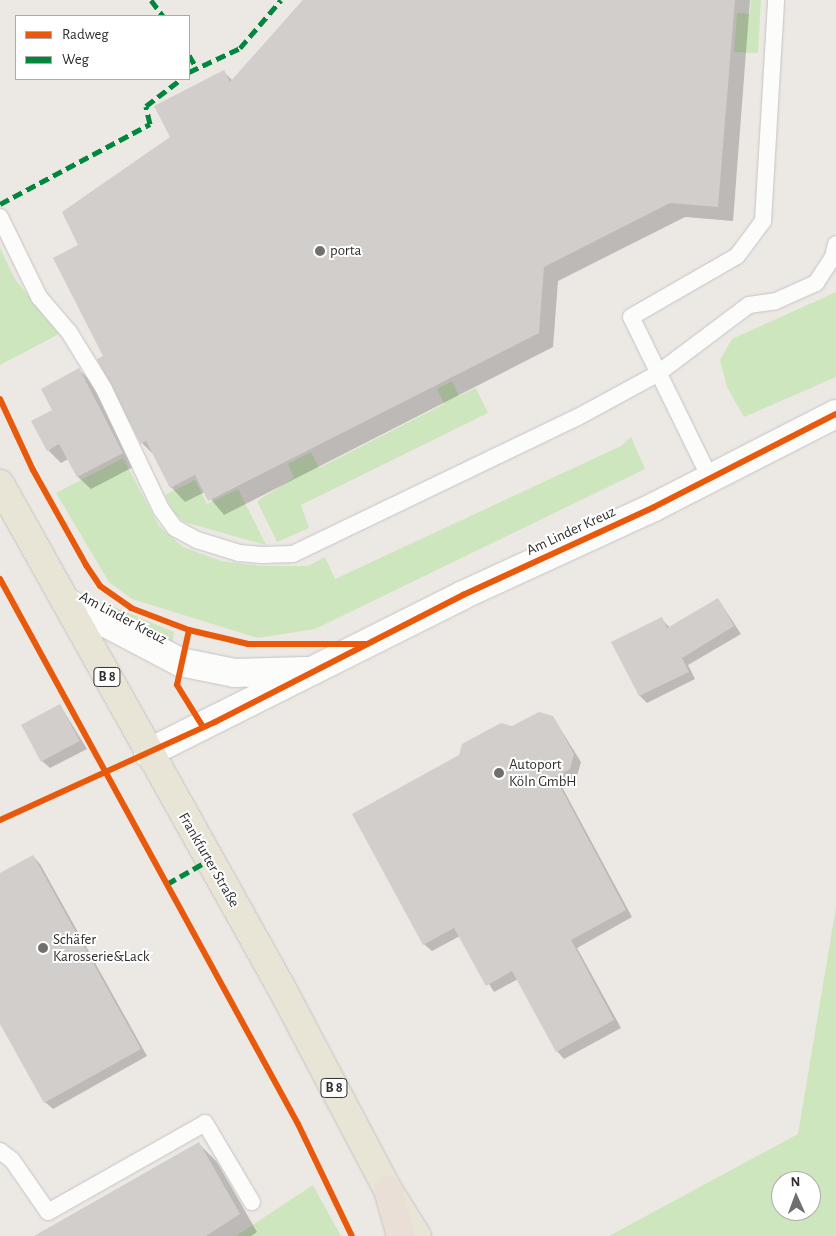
<!DOCTYPE html>
<meta charset="utf-8">
<style>
body{margin:0}
#map{position:relative;width:836px;height:1236px;overflow:hidden;background:#ece8e4;font-family:"Alegreya Sans",sans-serif}
div>[style]{position:absolute}
[style*='--x']{left:calc(var(--x)*1px);top:calc(var(--y)*1px);width:calc(var(--w)*1px);rotate:calc(var(--a)*1deg)}
.green>*{inset:0;background:#cee6be}
.shadow>*{inset:0;background:#0003}
.building>*{inset:0;background:#d1cecb;transform-origin:0 0}
.roads{filter:drop-shadow(0 0 1px #c5c4c5) drop-shadow(0 0 1px #c5c4c5)}
.service>*{height:16px;margin:-8px;padding:0 8px;transform-origin:8px;border-radius:8px;background:#fcfcfb}
.minor>*{height:28px;margin:-14px;padding:0 14px;transform-origin:14px;border-radius:14px;background:#fcfcfb}
.primary>*{height:28px;margin:-14px;padding:0 14px;transform-origin:14px;border-radius:14px;background:#e8e4d6}
.motorway>*{height:28px;margin:-14px;padding:0 14px;transform-origin:14px;border-radius:14px;background:#eadfd6}
.quiet>*{height:5px;margin-top:-2.5px;transform-origin:0;background:repeating-linear-gradient(90deg,#00873e 0 10px,transparent 0 15px)}
.cycleway>*{height:6px;margin:-3px;padding:0 3px;transform-origin:3px;border-radius:3px;background:#e8590c}
.dots>*{width:14px;height:14px;translate:-50% -50%;box-sizing:border-box;border:2px solid #fff;border-radius:50%}
span{translate:-50% -50%;white-space:nowrap;text-align:center;line-height:1.15;-webkit-text-stroke:4px #fff;paint-order:stroke}
.shield-label span{padding:1px 4px;background:#fff;border:1px solid;border-radius:4px;-webkit-text-stroke-width:0}
.shield-label{font-size:14px;color:#2e2e2e;font-weight:700}
.poi-label{font-size:15px;color:#2e2e2e}
.left{translate:0 -50%;text-align:left}
.street-label{font-size:15px;color:#2e2e2e}
.legend{position:absolute;left:15px;top:15px;width:175px;height:65px;box-sizing:border-box;background:#fff;border:1px solid #ababab;margin:0;padding:6px 9px;list-style:none;font-size:15px;color:#2e2e2e}
.legend li{display:flex;align-items:center;gap:10px;height:25px}
.legend b{width:25px;border:1px solid #ababab}
.north{position:absolute;left:771px;top:1171px;width:50px;height:50px;box-sizing:border-box;background:#fff;border:1px solid #ababab;border-radius:50%;rotate:358deg;font-size:14px;font-weight:700;line-height:20px;text-align:center;color:#2e2e2e}
.north::after{content:'';display:block;margin:auto;width:18px;height:22px;background:#706f6e;clip-path:polygon(50% 0,100% 100%,50% 72%,0 100%)}
</style>
<div id="map">
<div class="green">
<div style="clip-path:polygon(751px 0,761px 0,758px 53px,734px 52px,737px 13px,750px 14px)"></div>
<div style="clip-path:polygon(0 248px,15px 279px,59px 334px,0 365px)"></div>
<div style="clip-path:polygon(836px 292px,836px 377px,744px 417px,727px 387px,720px 360px,732px 339px)"></div>
<div style="clip-path:polygon(452px 381px,459px 396px,476px 388px,488px 413px,301px 505px,309px 528px,277px 542px,257px 501px,294px 478px,288px 464px,311px 452px,319px 468px,444px 404px,437px 389px)"></div>
<div style="clip-path:polygon(631px 437px,645px 469px,315px 629px,258px 638px,132px 599px,109px 582px,56px 493px,123px 458px,159px 526px,183px 547px,221px 561px,262px 566px,308px 566px,325px 557px,335px 579px,621px 446px)"></div>
<div style="clip-path:polygon(195px 480px,207px 504px,238px 489px,266px 545px,184px 522px,174px 513px,165px 495px)"></div>
<div style="clip-path:polygon(112px 606px,174px 632px,172px 647px,123px 618px)"></div>
<div style="clip-path:polygon(evenodd,836px 907px,836px 1236px,609px 1236px,798px 1134px,836px 907px,781px 1181px,811px 1181px,811px 1211px,781px 1211px,781px 1181px)"></div>
<div style="clip-path:polygon(313px 1185px,341px 1236px,236px 1236px)"></div>
</div>
<div class="shadow">
<div style="clip-path:polygon(303px 0,750px 0,733px 221px,685px 217px,558px 281px,553px 347px,224px 515px,205px 492px,185px 502px,171px 487px,155px 456px,142px 443px,80px 246px,224px 72px,233px 81px)"></div>
<div style="clip-path:polygon(79px 370px,92px 382px,135px 466px,91px 489px,78px 477px,68px 459px,61px 463px,48px 450px,54px 411px)"></div>
<div style="clip-path:polygon(718px 599px,741px 634px,688px 665px,695px 679px,647px 703px,640px 696px,613px 642px,661px 618px,670px 628px)"></div>
<div style="clip-path:polygon(60px 705px,87px 749px,50px 768px,42px 761px)"></div>
<div style="clip-path:polygon(553px 717px,581px 762px,577px 776px,561px 785px,632px 917px,577px 948px,621px 1028px,564px 1059px,557px 1051px,518px 979px,494px 992px,460px 936px,432px 951px,424px 944px,512px 727px)"></div>
<div style="clip-path:polygon(33px 856px,40px 864px,147px 1056px,53px 1109px,45px 1102px,0 1021px,0 874px)"></div>
<div style="clip-path:polygon(199px 1144px,217px 1162px,257px 1232px,251px 1236px,37px 1236px)"></div>
</div>
<div class="building">
<div style="clip-path:polygon(303px 0,735px 0,718px 207px,670px 203px,544px 267px,539px 333px,208px 501px,195px 475px,170px 488px,146px 441px,141px 444px,97px 359px,103px 356px,53px 258px,78px 245px,62px 212px,170px 137px,154px 106px,224px 70px,230px 82px)"></div>
<div style="clip-path:polygon(79px 368px,123px 453px,77px 477px,59px 444px,47px 451px,31px 421px,52px 410px,41px 389px)"></div>
<div style="clip-path:polygon(718px 598px,734px 626px,682px 658px,689px 672px,639px 696px,611px 642px,662px 617px,667px 628px)"></div>
<div style="left:60px;top:704px;width:42px;height:44px;rotate:62deg"></div>
<div style="clip-path:polygon(539px 712px,553px 716px,574px 754px,570px 769px,555px 777px,626px 910px,571px 940px,614px 1020px,556px 1052px,512px 971px,486px 986px,454px 928px,423px 945px,352px 814px,459px 755px,462px 744px,501px 723px,512px 726px)"></div>
<div style="clip-path:polygon(33px 855px,141px 1049px,44px 1103px,0 1024px,0 873px)"></div>
<div style="clip-path:polygon(199px 1142px,240px 1214px,206px 1236px,34px 1236px)"></div>
</div>
<div class="roads">
<div class="service">
<div style="--x:0;--y:217;--w:89;--a:64"></div>
<div style="--x:39;--y:297;--w:46;--a:49.4"></div>
<div style="--x:69;--y:332;--w:67;--a:58.4"></div>
<div style="--x:104;--y:389;--w:133;--a:64.6"></div>
<div style="--x:161;--y:509;--w:24;--a:54"></div>
<div style="--x:175;--y:528;--w:25;--a:29"></div>
<div style="--x:197;--y:540;--w:44;--a:17.2"></div>
<div style="--x:239;--y:553;--w:23;--a:5"></div>
<div style="--x:262;--y:555;--w:31;--a:-2"></div>
<div style="--x:293;--y:554;--w:316;--a:-25.7"></div>
<div style="--x:578;--y:417;--w:90;--a:-28.6"></div>
<div style="--x:657;--y:374;--w:115;--a:-36.9"></div>
<div style="--x:749;--y:305;--w:27;--a:-8"></div>
<div style="--x:776;--y:301;--w:44;--a:-24.2"></div>
<div style="--x:816;--y:283;--w:31;--a:-57"></div>
<div style="--x:833;--y:257;--w:13;--a:-77"></div>
<div style="--x:710;--y:478;--w:179;--a:-116.1"></div>
<div style="--x:631;--y:317;--w:122;--a:-29.9"></div>
<div style="--x:737;--y:256;--w:44;--a:-53.4"></div>
<div style="--x:763;--y:221;--w:221;--a:-86.6"></div>
<div style="--x:0;--y:1151;--w:15;--a:37"></div>
<div style="--x:12;--y:1160;--w:63;--a:55.3"></div>
<div style="--x:48;--y:1212;--w:180;--a:-29.5"></div>
<div style="--x:205;--y:1123;--w:92;--a:59.3"></div>
</div>
<div class="minor">
<div style="--x:66;--y:602;--w:129;--a:27.8"></div>
<div style="--x:180;--y:662;--w:56;--a:11.3"></div>
<div style="--x:235;--y:673;--w:72;--a:-1.6"></div>
<div style="--x:148;--y:753;--w:352;--a:-26.6"></div>
<div style="--x:463;--y:595;--w:210;--a:-24.7"></div>
<div style="--x:654;--y:507;--w:204;--a:-27.1"></div>
</div>
<div class="primary">
<div style="--x:0;--y:484;--w:576;--a:60.81"></div>
<div style="--x:281;--y:987;--w:229;--a:62.2"></div>
<div style="--x:388;--y:1190;--w:54;--a:57.8"></div>
</div>
<div class="motorway">
<div style="--x:388;--y:1190;--w:48;--a:74.2"></div>
</div>
</div>
<div class="quiet">
<div style="--x:151;--y:0;--w:20;--a:53"></div>
<div style="--x:189;--y:55;--w:14;--a:60"></div>
<div style="--x:189;--y:72;--w:56;--a:-25.2"></div>
<div style="--x:240;--y:48;--w:63;--a:-49.5"></div>
<div style="--x:0;--y:204;--w:170;--a:-28.1"></div>
<div style="--x:150;--y:124;--w:18;--a:-103"></div>
<div style="--x:146;--y:106;--w:44;--a:-37.6"></div>
<div style="--x:167;--y:884;--w:48;--a:-29.7"></div>
</div>
<div class="cycleway">
<div style="--x:0;--y:399;--w:78;--a:65.1"></div>
<div style="--x:33;--y:470;--w:109;--a:60.8"></div>
<div style="--x:86;--y:565;--w:25;--a:56"></div>
<div style="--x:100;--y:586;--w:38;--a:35"></div>
<div style="--x:131;--y:608;--w:62;--a:20.8"></div>
<div style="--x:189;--y:630;--w:61;--a:13.3"></div>
<div style="--x:248;--y:644;--w:117;--a:0"></div>
<div style="--x:0;--y:579;--w:621;--a:61.33"></div>
<div style="--x:298;--y:1124;--w:124;--a:64.3"></div>
<div style="--x:189;--y:630;--w:56;--a:102.3"></div>
<div style="--x:177;--y:685;--w:49;--a:58.2"></div>
<div style="--x:0;--y:820;--w:236;--a:-24.5"></div>
<div style="--x:215;--y:722;--w:279;--a:-27.1"></div>
<div style="--x:463;--y:595;--w:210;--a:-24.7"></div>
<div style="--x:654;--y:507;--w:204;--a:-27.1"></div>
</div>
<div class="dots">
<div style="left:320px;top:251px;background:#706f6e"></div>
<div style="left:499px;top:773px;background:#706f6e"></div>
<div style="left:43px;top:948px;background:#706f6e"></div>
</div>
<div class="shield-label">
<span style="left:107px;top:677px">B 8</span>
<span style="left:334px;top:1088px">B 8</span>
</div>
<div class="poi-label">
<span class="left" style="left:330px;top:251px">porta</span>
<span class="left" style="left:509px;top:773px">Autoport<br>Köln GmbH</span>
<span class="left" style="left:53px;top:948px">Schäfer<br>Karosserie&amp;Lack</span>
</div>
<div class="street-label">
<span style="left:571px;top:531px;rotate:-25deg">Am Linder Kreuz</span>
<span style="left:123px;top:618px;rotate:28deg">Am Linder Kreuz</span>
<span style="left:209px;top:860px;rotate:60deg">Frankfurter Straße</span>
</div>
<ul class="legend">
<li><b style="height:6px;background:#e8590c"></b>Radweg</li>
<li><b style="height:6px;background:#00873e"></b>Weg</li>
</ul>
<div class="north">N</div>
</div>
